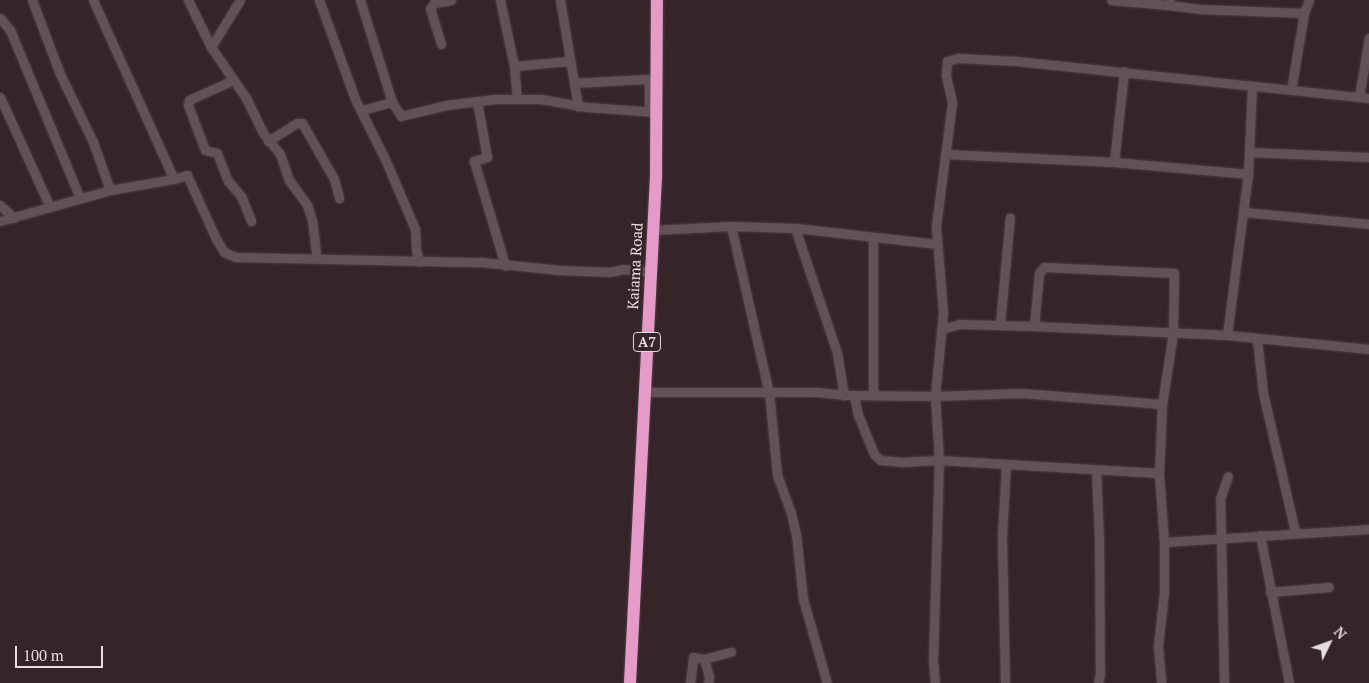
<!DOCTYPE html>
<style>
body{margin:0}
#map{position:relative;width:1369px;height:683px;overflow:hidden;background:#352528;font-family:"PT Serif",serif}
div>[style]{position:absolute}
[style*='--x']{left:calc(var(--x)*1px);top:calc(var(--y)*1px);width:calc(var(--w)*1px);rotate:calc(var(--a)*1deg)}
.roads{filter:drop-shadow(0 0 1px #4d4042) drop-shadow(0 0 1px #4d4042)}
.minor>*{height:9px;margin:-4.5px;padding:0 4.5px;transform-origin:4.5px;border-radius:4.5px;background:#645155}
.highway>*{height:12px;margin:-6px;padding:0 6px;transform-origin:6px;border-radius:6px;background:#e59ac8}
span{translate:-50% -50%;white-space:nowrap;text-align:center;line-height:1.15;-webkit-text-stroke:5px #352528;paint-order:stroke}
.shield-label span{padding:1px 4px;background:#352528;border:1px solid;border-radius:4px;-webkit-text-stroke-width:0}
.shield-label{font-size:14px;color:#e8dddf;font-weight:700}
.street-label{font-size:15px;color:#e8dddf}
.north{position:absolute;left:1304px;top:618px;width:50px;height:50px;-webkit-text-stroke:4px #352528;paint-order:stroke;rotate:48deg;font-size:14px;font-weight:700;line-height:20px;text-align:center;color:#e8dddf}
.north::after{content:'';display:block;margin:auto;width:18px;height:22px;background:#e8dddf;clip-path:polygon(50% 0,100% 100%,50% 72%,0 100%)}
.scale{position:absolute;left:15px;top:646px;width:88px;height:22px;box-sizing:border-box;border:2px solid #e8dddf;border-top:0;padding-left:6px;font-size:15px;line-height:18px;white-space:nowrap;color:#e8dddf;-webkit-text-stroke:4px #352528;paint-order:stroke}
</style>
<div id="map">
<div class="roads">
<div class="minor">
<div style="--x:32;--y:0;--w:79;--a:69.3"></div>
<div style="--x:60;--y:74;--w:76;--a:64.1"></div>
<div style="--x:93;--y:142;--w:51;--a:70.5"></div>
<div style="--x:93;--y:0;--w:196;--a:65.7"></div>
<div style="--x:188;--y:0;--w:52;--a:63.9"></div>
<div style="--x:211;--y:47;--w:62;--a:55.5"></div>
<div style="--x:246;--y:98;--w:39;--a:64"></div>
<div style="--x:263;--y:133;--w:27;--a:51"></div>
<div style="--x:280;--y:154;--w:28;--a:71"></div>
<div style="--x:289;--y:180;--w:31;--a:54"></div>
<div style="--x:307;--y:205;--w:16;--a:72"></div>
<div style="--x:312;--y:220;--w:39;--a:83"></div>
<div style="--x:319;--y:0;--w:105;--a:70"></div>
<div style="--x:355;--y:99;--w:67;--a:63.4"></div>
<div style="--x:385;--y:159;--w:76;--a:66.8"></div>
<div style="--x:415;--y:229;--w:20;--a:87"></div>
<div style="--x:416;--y:249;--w:13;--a:77"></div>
<div style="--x:360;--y:0;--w:107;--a:72.6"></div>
<div style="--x:392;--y:102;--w:31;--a:165"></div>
<div style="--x:500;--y:0;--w:67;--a:78"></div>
<div style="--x:514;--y:66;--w:33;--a:85"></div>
<div style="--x:560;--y:0;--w:108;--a:80.4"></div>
<div style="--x:1111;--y:0;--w:57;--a:5"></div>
<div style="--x:1170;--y:0;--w:5;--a:112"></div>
<div style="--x:1168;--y:5;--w:32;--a:7"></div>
<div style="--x:1200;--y:9;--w:104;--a:2.2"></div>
<div style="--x:0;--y:18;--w:16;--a:50"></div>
<div style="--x:10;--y:30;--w:182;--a:67.4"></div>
<div style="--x:441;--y:44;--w:37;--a:-107"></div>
<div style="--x:430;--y:9;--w:7;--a:-56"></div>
<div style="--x:434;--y:3;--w:17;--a:-10"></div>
<div style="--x:211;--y:47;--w:55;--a:-58.3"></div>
<div style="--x:514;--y:66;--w:56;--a:-5.1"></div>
<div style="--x:233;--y:80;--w:48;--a:155.6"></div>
<div style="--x:189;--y:100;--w:5;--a:101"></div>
<div style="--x:188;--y:105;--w:48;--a:69.3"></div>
<div style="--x:205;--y:150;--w:12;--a:14"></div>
<div style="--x:217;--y:153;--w:30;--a:69"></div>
<div style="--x:228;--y:181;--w:20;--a:49"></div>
<div style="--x:241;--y:196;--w:27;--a:68"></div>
<div style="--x:574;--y:83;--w:72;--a:-3.2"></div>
<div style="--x:646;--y:79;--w:6;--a:59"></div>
<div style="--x:649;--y:84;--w:27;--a:90"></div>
<div style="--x:1291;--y:90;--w:78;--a:-80.4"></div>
<div style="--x:1304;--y:13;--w:14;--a:-69"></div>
<div style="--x:0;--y:97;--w:121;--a:65.6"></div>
<div style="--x:1359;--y:97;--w:60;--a:-80.4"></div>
<div style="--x:477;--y:101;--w:57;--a:79.9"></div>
<div style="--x:487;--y:157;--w:14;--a:163"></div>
<div style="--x:474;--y:161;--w:109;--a:73.4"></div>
<div style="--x:392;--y:102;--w:17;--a:57"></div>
<div style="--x:401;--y:116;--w:46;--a:-13.7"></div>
<div style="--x:446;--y:105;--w:49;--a:-7"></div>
<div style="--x:495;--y:99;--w:46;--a:0"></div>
<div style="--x:541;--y:99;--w:47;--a:9.9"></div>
<div style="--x:587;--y:107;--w:69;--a:4.1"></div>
<div style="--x:268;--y:141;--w:34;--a:-32"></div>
<div style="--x:297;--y:123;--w:5;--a:0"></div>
<div style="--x:302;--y:123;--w:64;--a:60.3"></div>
<div style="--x:334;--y:179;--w:20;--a:75"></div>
<div style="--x:1249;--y:152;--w:120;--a:2.4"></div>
<div style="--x:945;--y:154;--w:169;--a:2.7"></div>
<div style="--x:1114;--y:162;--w:135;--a:5.1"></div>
<div style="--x:1114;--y:162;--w:91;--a:-83.7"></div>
<div style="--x:0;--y:205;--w:19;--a:43"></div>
<div style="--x:1243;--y:212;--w:127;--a:5.4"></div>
<div style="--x:0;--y:221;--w:114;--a:-15.7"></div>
<div style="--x:110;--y:190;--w:65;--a:-9.8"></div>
<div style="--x:174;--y:179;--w:14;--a:-17"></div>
<div style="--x:187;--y:175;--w:70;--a:65.6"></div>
<div style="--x:216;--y:239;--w:15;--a:58"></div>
<div style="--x:224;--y:252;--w:13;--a:23"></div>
<div style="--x:236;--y:257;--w:245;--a:1.2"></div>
<div style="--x:481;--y:262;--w:79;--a:5.8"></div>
<div style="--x:560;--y:270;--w:50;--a:2.3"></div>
<div style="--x:610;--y:272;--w:13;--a:-13"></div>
<div style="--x:623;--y:269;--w:27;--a:6"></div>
<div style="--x:731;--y:226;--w:171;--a:77.2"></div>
<div style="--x:769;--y:393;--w:82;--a:84.4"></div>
<div style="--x:777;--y:475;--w:40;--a:69.8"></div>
<div style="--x:791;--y:513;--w:22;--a:77"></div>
<div style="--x:796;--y:534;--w:65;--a:83.9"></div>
<div style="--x:803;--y:599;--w:87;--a:74.1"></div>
<div style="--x:795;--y:228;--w:132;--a:71.4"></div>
<div style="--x:837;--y:353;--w:43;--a:80.5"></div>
<div style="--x:653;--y:230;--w:78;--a:-2.9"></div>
<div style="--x:731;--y:226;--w:64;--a:1.8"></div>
<div style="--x:795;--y:228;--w:143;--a:6.4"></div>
<div style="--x:1000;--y:324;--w:107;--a:-84.7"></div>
<div style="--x:1034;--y:326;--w:53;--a:-84.6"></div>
<div style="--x:1039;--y:273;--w:8;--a:-50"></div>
<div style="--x:1044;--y:267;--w:130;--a:2.6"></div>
<div style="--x:1174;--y:273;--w:60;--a:91"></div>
<div style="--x:1173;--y:333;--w:72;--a:98.8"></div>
<div style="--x:1162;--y:404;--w:69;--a:92.5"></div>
<div style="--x:1159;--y:473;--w:69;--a:85.9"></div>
<div style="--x:1164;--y:542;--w:50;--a:90"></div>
<div style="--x:1164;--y:592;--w:54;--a:96.3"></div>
<div style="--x:1158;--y:646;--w:37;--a:85"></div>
<div style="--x:942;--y:329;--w:18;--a:-16"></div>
<div style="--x:959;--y:324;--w:75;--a:1.5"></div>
<div style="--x:1034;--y:326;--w:193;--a:2.7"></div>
<div style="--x:1227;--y:335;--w:143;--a:5.6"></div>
<div style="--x:1227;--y:335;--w:162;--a:-82.6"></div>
<div style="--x:1248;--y:174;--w:88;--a:-87.4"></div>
<div style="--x:1257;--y:339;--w:54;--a:83.7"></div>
<div style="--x:1263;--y:393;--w:143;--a:77"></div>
<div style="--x:645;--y:392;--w:172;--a:0"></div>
<div style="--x:817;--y:392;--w:27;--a:6"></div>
<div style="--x:844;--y:395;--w:91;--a:0.6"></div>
<div style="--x:935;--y:396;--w:86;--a:-2"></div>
<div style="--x:1021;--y:393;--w:141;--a:4.5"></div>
<div style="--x:854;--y:395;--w:20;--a:79"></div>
<div style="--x:858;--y:415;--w:42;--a:67.7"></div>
<div style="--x:874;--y:454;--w:8;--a:45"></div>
<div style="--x:880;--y:460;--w:21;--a:5"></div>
<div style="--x:901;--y:462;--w:38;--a:-3"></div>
<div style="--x:939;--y:460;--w:220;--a:3.4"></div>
<div style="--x:873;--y:395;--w:158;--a:-90"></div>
<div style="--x:1096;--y:470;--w:70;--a:87.5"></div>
<div style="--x:1099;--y:540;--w:134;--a:89.6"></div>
<div style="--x:1100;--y:674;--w:9;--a:103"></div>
<div style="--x:1260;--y:535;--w:151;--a:78.9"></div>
<div style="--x:1164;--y:542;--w:205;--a:-3.6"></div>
<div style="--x:1270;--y:592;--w:59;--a:-4.8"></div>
<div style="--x:704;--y:659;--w:19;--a:74"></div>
<div style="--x:709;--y:677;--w:6;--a:99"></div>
<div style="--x:690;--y:683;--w:26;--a:-83"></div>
<div style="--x:693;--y:657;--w:11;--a:10"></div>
<div style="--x:704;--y:659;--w:28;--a:-15"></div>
<div style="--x:935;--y:683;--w:22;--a:-95"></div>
<div style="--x:933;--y:661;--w:201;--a:-88.3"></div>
<div style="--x:939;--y:460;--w:64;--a:-93.6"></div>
<div style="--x:935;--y:396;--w:83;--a:-84.5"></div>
<div style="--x:943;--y:313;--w:87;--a:-94.6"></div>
<div style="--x:936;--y:226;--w:125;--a:-82.6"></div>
<div style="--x:952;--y:102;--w:28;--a:-103"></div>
<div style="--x:946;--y:75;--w:14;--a:-86"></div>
<div style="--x:947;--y:61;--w:11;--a:-15"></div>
<div style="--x:958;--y:58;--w:58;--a:3"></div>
<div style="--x:1016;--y:61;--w:355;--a:6"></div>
<div style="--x:1005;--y:683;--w:148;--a:-91.2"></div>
<div style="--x:1002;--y:535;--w:70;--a:-86.7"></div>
<div style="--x:1224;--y:683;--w:184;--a:-91.2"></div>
<div style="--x:1220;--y:499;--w:24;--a:-71"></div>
</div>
<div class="highway">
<div style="--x:630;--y:683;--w:508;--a:-87.06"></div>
<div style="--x:656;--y:176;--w:176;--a:-89.7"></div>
</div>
</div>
<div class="shield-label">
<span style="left:647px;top:342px">A7</span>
</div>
<div class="street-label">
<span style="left:635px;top:266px;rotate:-87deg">Kaiama Road</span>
</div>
<div class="north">N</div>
<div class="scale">100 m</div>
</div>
